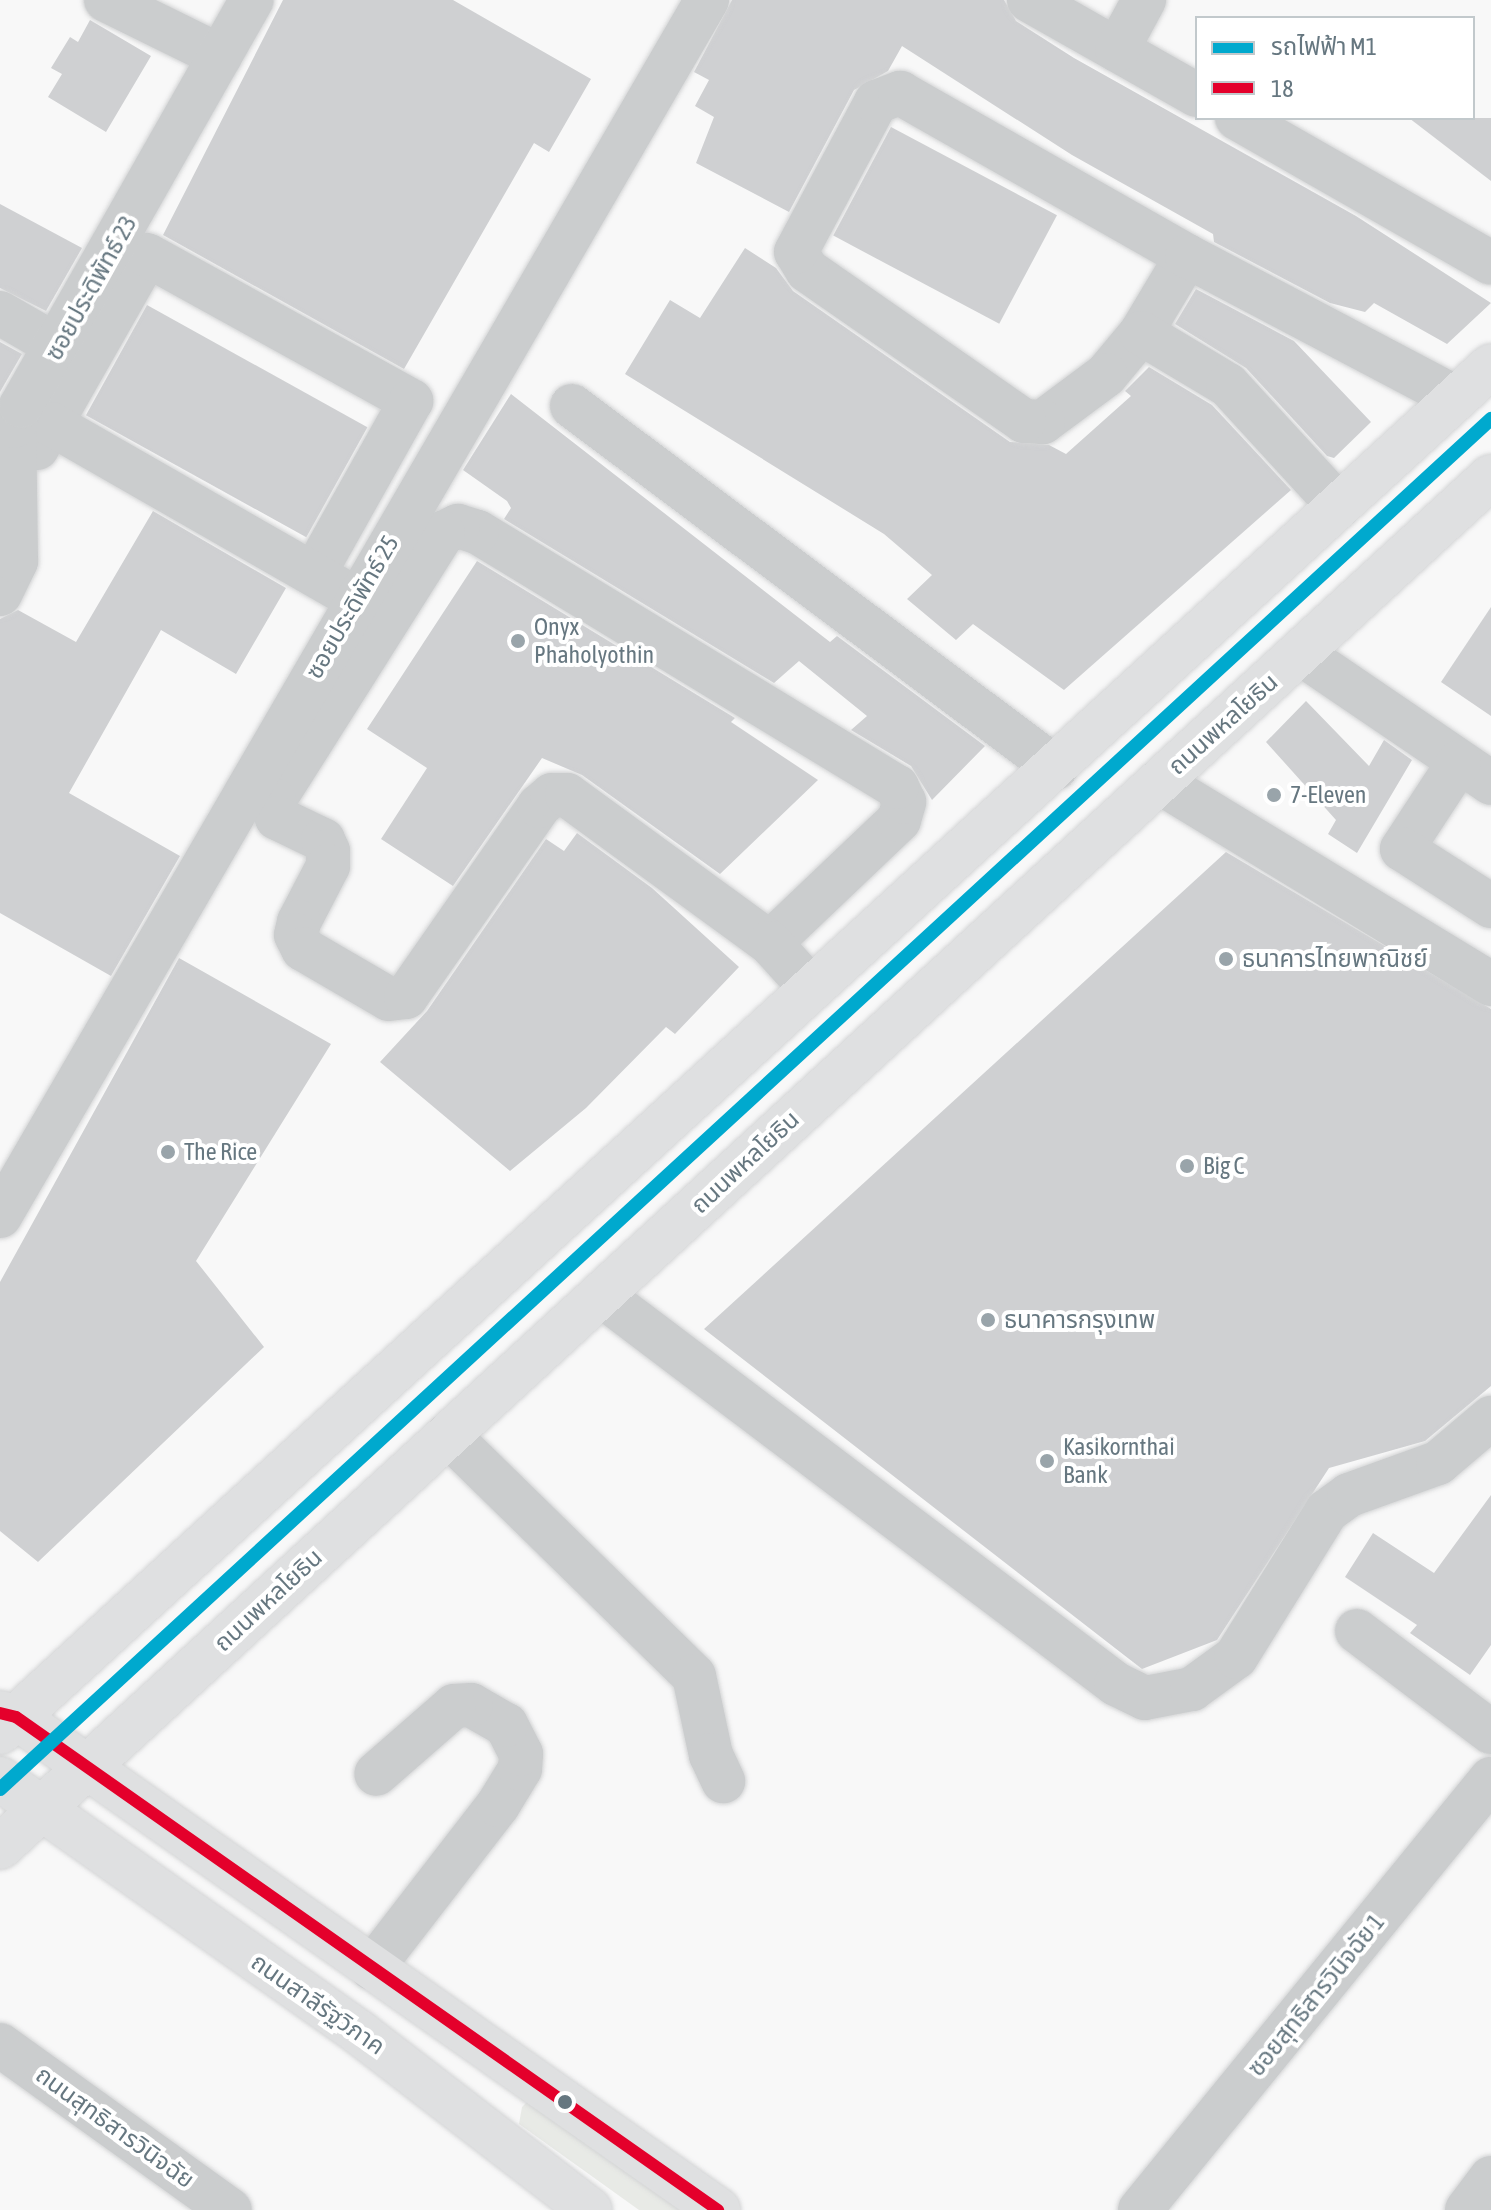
<!DOCTYPE html>
<meta charset="utf-8">
<style>
body{margin:0}
#map{position:relative;width:1491px;height:2210px;overflow:hidden;background:#f8f8f8;font-family:"Asap Condensed","Noto Sans Thai",sans-serif}
div>[style]{position:absolute}
[style*='--x']{left:calc(var(--x)*1px);top:calc(var(--y)*1px);width:calc(var(--w)*1px);rotate:calc(var(--a)*1deg)}
.green>*{inset:0;background:#e8eae6}
.building>*{inset:0;background:#cfd0d2;transform-origin:0 0}
.roads{filter:drop-shadow(0 0 2px #d3d4d5) drop-shadow(0 0 2px #d3d4d5)}
.minor>*{height:44px;margin:-22px;padding:0 22px;transform-origin:22px;border-radius:22px;background:#cbcdce}
.major>*{height:44px;margin:-22px;padding:0 22px;transform-origin:22px;border-radius:22px;background:#dfe0e1}
.bus-1>*{height:12px;margin:-6px;padding:0 6px;transform-origin:6px;border-radius:6px;background:#e4002b}
.metro-1>*{height:14px;margin:-7px;padding:0 7px;transform-origin:7px;border-radius:7px;background:#00a9ce}
.dots>*{width:22px;height:22px;translate:-50% -50%;box-sizing:border-box;border:4px solid #fff;border-radius:50%}
span{translate:-50% -50%;white-space:nowrap;text-align:center;line-height:1.15;-webkit-text-stroke:8px #fff;paint-order:stroke}
.street-label{font-size:24px;color:#667780}
.poi-label{font-size:24px;color:#667780}
.left{translate:0 -50%;text-align:left}
.legend{position:absolute;left:1195px;top:16px;width:280px;height:104px;box-sizing:border-box;background:#fff;border:2px solid #c2c9cc;margin:0;padding:10px 14px;list-style:none;font-size:24px;color:#667780}
.legend li{display:flex;align-items:center;gap:16px;height:40px}
.legend b{width:40px;border:2px solid #c2c9cc}
</style>
<div id="map">
<div class="green">
<div style="clip-path:polygon(536px 2093px,701px 2210px,639px 2210px,519px 2124px,522px 2107px)"></div>
</div>
<div class="building">
<div style="clip-path:polygon(283px 0,453px 0,591px 79px,549px 152px,534px 143px,404px 369px,163px 235px)"></div>
<div style="clip-path:polygon(732px 0,1004px 0,1016px 21px,1074px 58px,1356px 216px,1491px 303px,1447px 344px,1374px 303px,1365px 312px,1330px 303px,1214px 242px,1213px 234px,1072px 155px,902px 46px,888px 71px,854px 90px,789px 212px,696px 163px,714px 117px,695px 106px,709px 80px,694px 72px)"></div>
<div style="clip-path:polygon(90px 20px,151px 56px,106px 132px,48px 97px,62px 74px,51px 68px,70px 37px,78px 42px)"></div>
<div style="clip-path:polygon(1409px 118px,1491px 118px,1491px 181px)"></div>
<div style="left:891px;top:127px;width:188px;height:123px;rotate:28deg"></div>
<div style="clip-path:polygon(0 204px,82px 248px,46px 311px,0 288px)"></div>
<div style="clip-path:polygon(745px 248px,776px 268px,793px 291px,1010px 442px,1049px 445px,1066px 454px,1131px 396px,1125px 391px,1149px 367px,1212px 405px,1291px 490px,1064px 690px,973px 624px,956px 640px,907px 599px,932px 575px,884px 534px,625px 374px,670px 300px,700px 318px)"></div>
<div style="clip-path:polygon(1196px 289px,1294px 341px,1371px 422px,1334px 458px,1327px 456px,1246px 368px,1175px 324px)"></div>
<div style="left:147px;top:305px;width:252px;height:126px;rotate:29deg"></div>
<div style="clip-path:polygon(0 342px,22px 354px,0 392px)"></div>
<div style="clip-path:polygon(511px 394px,830px 642px,837px 636px,985px 746px,932px 800px,911px 766px,851px 730px,867px 716px,799px 661px,774px 683px,504px 519px,511px 508px,507px 501px,463px 470px)"></div>
<div style="clip-path:polygon(153px 511px,286px 588px,236px 674px,161px 630px,69px 793px,180px 856px,111px 976px,0 913px,0 619px,18px 610px,76px 642px)"></div>
<div style="clip-path:polygon(477px 561px,735px 718px,731px 722px,818px 780px,720px 874px,582px 775px,542px 758px,453px 886px,381px 839px,427px 768px,367px 729px)"></div>
<div style="clip-path:polygon(1491px 607px,1491px 716px,1441px 682px)"></div>
<div style="clip-path:polygon(1306px 701px,1369px 766px,1384px 740px,1412px 760px,1357px 853px,1328px 834px,1336px 820px,1266px 742px)"></div>
<div style="clip-path:polygon(577px 833px,652px 888px,739px 967px,675px 1034px,666px 1027px,586px 1108px,510px 1171px,380px 1062px,427px 1011px,546px 839px,564px 851px)"></div>
<div style="clip-path:polygon(1226px 852px,1491px 1009px,1491px 1386px,1425px 1441px,1329px 1468px,1217px 1640px,1142px 1669px,704px 1329px)"></div>
<div style="clip-path:polygon(179px 958px,331px 1044px,196px 1261px,264px 1347px,38px 1562px,0 1531px,0 1282px)"></div>
<div style="clip-path:polygon(1491px 1495px,1491px 1645px,1470px 1675px,1410px 1633px,1417px 1625px,1345px 1577px,1373px 1533px,1434px 1573px)"></div>
</div>
<div class="roads">
<div class="minor">
<div style="--x:106;--y:0;--w:127;--a:26.2"></div>
<div style="--x:1029;--y:0;--w:193;--a:29.5"></div>
<div style="--x:1117;--y:50;--w:57;--a:-61.6"></div>
<div style="--x:1237;--y:118;--w:292;--a:29.7"></div>
<div style="--x:1187;--y:256;--w:90;--a:120.9"></div>
<div style="--x:1141;--y:333;--w:55;--a:129.8"></div>
<div style="--x:1106;--y:375;--w:79;--a:143.3"></div>
<div style="--x:1043;--y:422;--w:19;--a:-177"></div>
<div style="--x:1024;--y:421;--w:264;--a:-145.2"></div>
<div style="--x:807;--y:270;--w:21;--a:-121"></div>
<div style="--x:796;--y:252;--w:170;--a:-61.9"></div>
<div style="--x:876;--y:102;--w:26;--a:-21"></div>
<div style="--x:900;--y:93;--w:330;--a:29.6"></div>
<div style="--x:1187;--y:256;--w:304;--a:27.8"></div>
<div style="--x:0;--y:313;--w:68;--a:30"></div>
<div style="--x:1141;--y:333;--w:101;--a:30.9"></div>
<div style="--x:1228;--y:385;--w:164;--a:47.5"></div>
<div style="--x:572;--y:406;--w:604;--a:36.79"></div>
<div style="--x:51;--y:424;--w:194;--a:-60.4"></div>
<div style="--x:147;--y:255;--w:302;--a:28.9"></div>
<div style="--x:411;--y:401;--w:198;--a:119.3"></div>
<div style="--x:37;--y:448;--w:28;--a:-60"></div>
<div style="--x:51;--y:424;--w:332;--a:29.8"></div>
<div style="--x:0;--y:594;--w:37;--a:-64"></div>
<div style="--x:16;--y:561;--w:135;--a:-90.8"></div>
<div style="--x:14;--y:426;--w:21;--a:-71"></div>
<div style="--x:21;--y:406;--w:467;--a:-60.4"></div>
<div style="--x:1300;--y:653;--w:231;--a:34.2"></div>
<div style="--x:1459;--y:762;--w:104;--a:123.2"></div>
<div style="--x:1402;--y:849;--w:106;--a:32.6"></div>
<div style="--x:1159;--y:782;--w:389;--a:31.3"></div>
<div style="--x:770;--y:943;--w:178;--a:-43.6"></div>
<div style="--x:899;--y:820;--w:19;--a:-74"></div>
<div style="--x:904;--y:802;--w:17;--a:-115"></div>
<div style="--x:897;--y:787;--w:491;--a:-148.7"></div>
<div style="--x:477;--y:532;--w:20;--a:-162"></div>
<div style="--x:458;--y:526;--w:17;--a:155"></div>
<div style="--x:443;--y:533;--w:316;--a:122.3"></div>
<div style="--x:274;--y:800;--w:18;--a:81"></div>
<div style="--x:277;--y:818;--w:51;--a:25.6"></div>
<div style="--x:323;--y:840;--w:12;--a:66"></div>
<div style="--x:328;--y:851;--w:15;--a:90"></div>
<div style="--x:328;--y:866;--w:63;--a:117.4"></div>
<div style="--x:299;--y:922;--w:13;--a:103"></div>
<div style="--x:296;--y:935;--w:16;--a:63"></div>
<div style="--x:303;--y:949;--w:99;--a:30.2"></div>
<div style="--x:389;--y:999;--w:17;--a:-7"></div>
<div style="--x:406;--y:997;--w:233;--a:-55.1"></div>
<div style="--x:539;--y:806;--w:17;--a:-40"></div>
<div style="--x:552;--y:795;--w:15;--a:0"></div>
<div style="--x:567;--y:795;--w:251;--a:36.1"></div>
<div style="--x:770;--y:943;--w:58;--a:47.8"></div>
<div style="--x:0;--y:1216;--w:1407;--a:-59.83"></div>
<div style="--x:601;--y:1295;--w:645;--a:37.07"></div>
<div style="--x:1116;--y:1684;--w:32;--a:26"></div>
<div style="--x:1145;--y:1698;--w:48;--a:-10.8"></div>
<div style="--x:1192;--y:1689;--w:54;--a:-36"></div>
<div style="--x:1236;--y:1657;--w:172;--a:-58.1"></div>
<div style="--x:1327;--y:1511;--w:27;--a:-36"></div>
<div style="--x:1349;--y:1495;--w:95;--a:-19.8"></div>
<div style="--x:1438;--y:1463;--w:70;--a:-40.3"></div>
<div style="--x:448;--y:1435;--w:344;--a:44.4"></div>
<div style="--x:694;--y:1676;--w:81;--a:77.9"></div>
<div style="--x:711;--y:1755;--w:29;--a:65"></div>
<div style="--x:1357;--y:1631;--w:168;--a:37"></div>
<div style="--x:372;--y:1968;--w:206;--a:-52.3"></div>
<div style="--x:498;--y:1805;--w:42;--a:-58.6"></div>
<div style="--x:520;--y:1769;--w:15;--a:-86"></div>
<div style="--x:521;--y:1754;--w:33;--a:-117"></div>
<div style="--x:506;--y:1725;--w:40;--a:-150.3"></div>
<div style="--x:471;--y:1705;--w:17;--a:177"></div>
<div style="--x:454;--y:1706;--w:103;--a:138.9"></div>
<div style="--x:0;--y:2045;--w:283;--a:35.7"></div>
<div style="--x:1140;--y:2210;--w:556;--a:-50.84"></div>
<div style="--x:1467;--y:2210;--w:40;--a:-53"></div>
</div>
<div class="major">
<div style="--x:0;--y:1713;--w:16;--a:14"></div>
<div style="--x:16;--y:1717;--w:858;--a:35.08"></div>
<div style="--x:0;--y:1732;--w:2022;--a:-42.49"></div>
<div style="--x:0;--y:1779;--w:441;--a:35.2"></div>
<div style="--x:360;--y:2033;--w:290;--a:37.6"></div>
<div style="--x:0;--y:1847;--w:2025;--a:-42.58"></div>
</div>
</div>
<div class="bus-1">
<div style="--x:0;--y:1713;--w:16;--a:14"></div>
<div style="--x:16;--y:1717;--w:858;--a:35.08"></div>
</div>
<div class="metro-1">
<div style="--x:0;--y:1789;--w:2025;--a:-42.58"></div>
</div>
<div class="dots">
<div style="left:518px;top:641px;background:#99a4aa"></div>
<div style="left:1274px;top:795px;background:#99a4aa"></div>
<div style="left:1226px;top:959px;background:#99a4aa"></div>
<div style="left:168px;top:1152px;background:#99a4aa"></div>
<div style="left:1187px;top:1166px;background:#99a4aa"></div>
<div style="left:988px;top:1320px;background:#99a4aa"></div>
<div style="left:1047px;top:1461px;background:#99a4aa"></div>
<div style="left:565px;top:2102px;background:#667780"></div>
</div>
<div class="street-label">
<span style="left:91px;top:288px;rotate:-61deg">ซอยประดิพัทธ์ 23</span>
<span style="left:352px;top:607px;rotate:-60deg">ซอยประดิพัทธ์ 25</span>
<span style="left:1223px;top:724px;rotate:-42deg">ถนนพหลโยธิน</span>
<span style="left:745px;top:1162px;rotate:-43deg">ถนนพหลโยธิน</span>
<span style="left:268px;top:1600px;rotate:-43deg">ถนนพหลโยธิน</span>
<span style="left:1316px;top:1995px;rotate:-51deg">ซอยสุทธิสารวินิจฉัย 1</span>
<span style="left:318px;top:2004px;rotate:35deg">ถนนสาลีรัฐวิภาค</span>
<span style="left:115px;top:2127px;rotate:36deg">ถนนสุทธิสารวินิจฉัย</span>
</div>
<div class="poi-label">
<span class="left" style="left:534px;top:641px">Onyx<br>Phaholyothin</span>
<span class="left" style="left:1290px;top:795px">7-Eleven</span>
<span class="left" style="left:1242px;top:959px">ธนาคารไทยพาณิชย์</span>
<span class="left" style="left:184px;top:1152px">The Rice</span>
<span class="left" style="left:1203px;top:1166px">Big C</span>
<span class="left" style="left:1004px;top:1320px">ธนาคารกรุงเทพ</span>
<span class="left" style="left:1063px;top:1461px">Kasikornthai<br>Bank</span>
</div>
<ul class="legend">
<li><b style="height:10px;background:#00a9ce"></b>รถไฟฟ้า M1</li>
<li><b style="height:10px;background:#e4002b"></b>18</li>
</ul>
</div>
